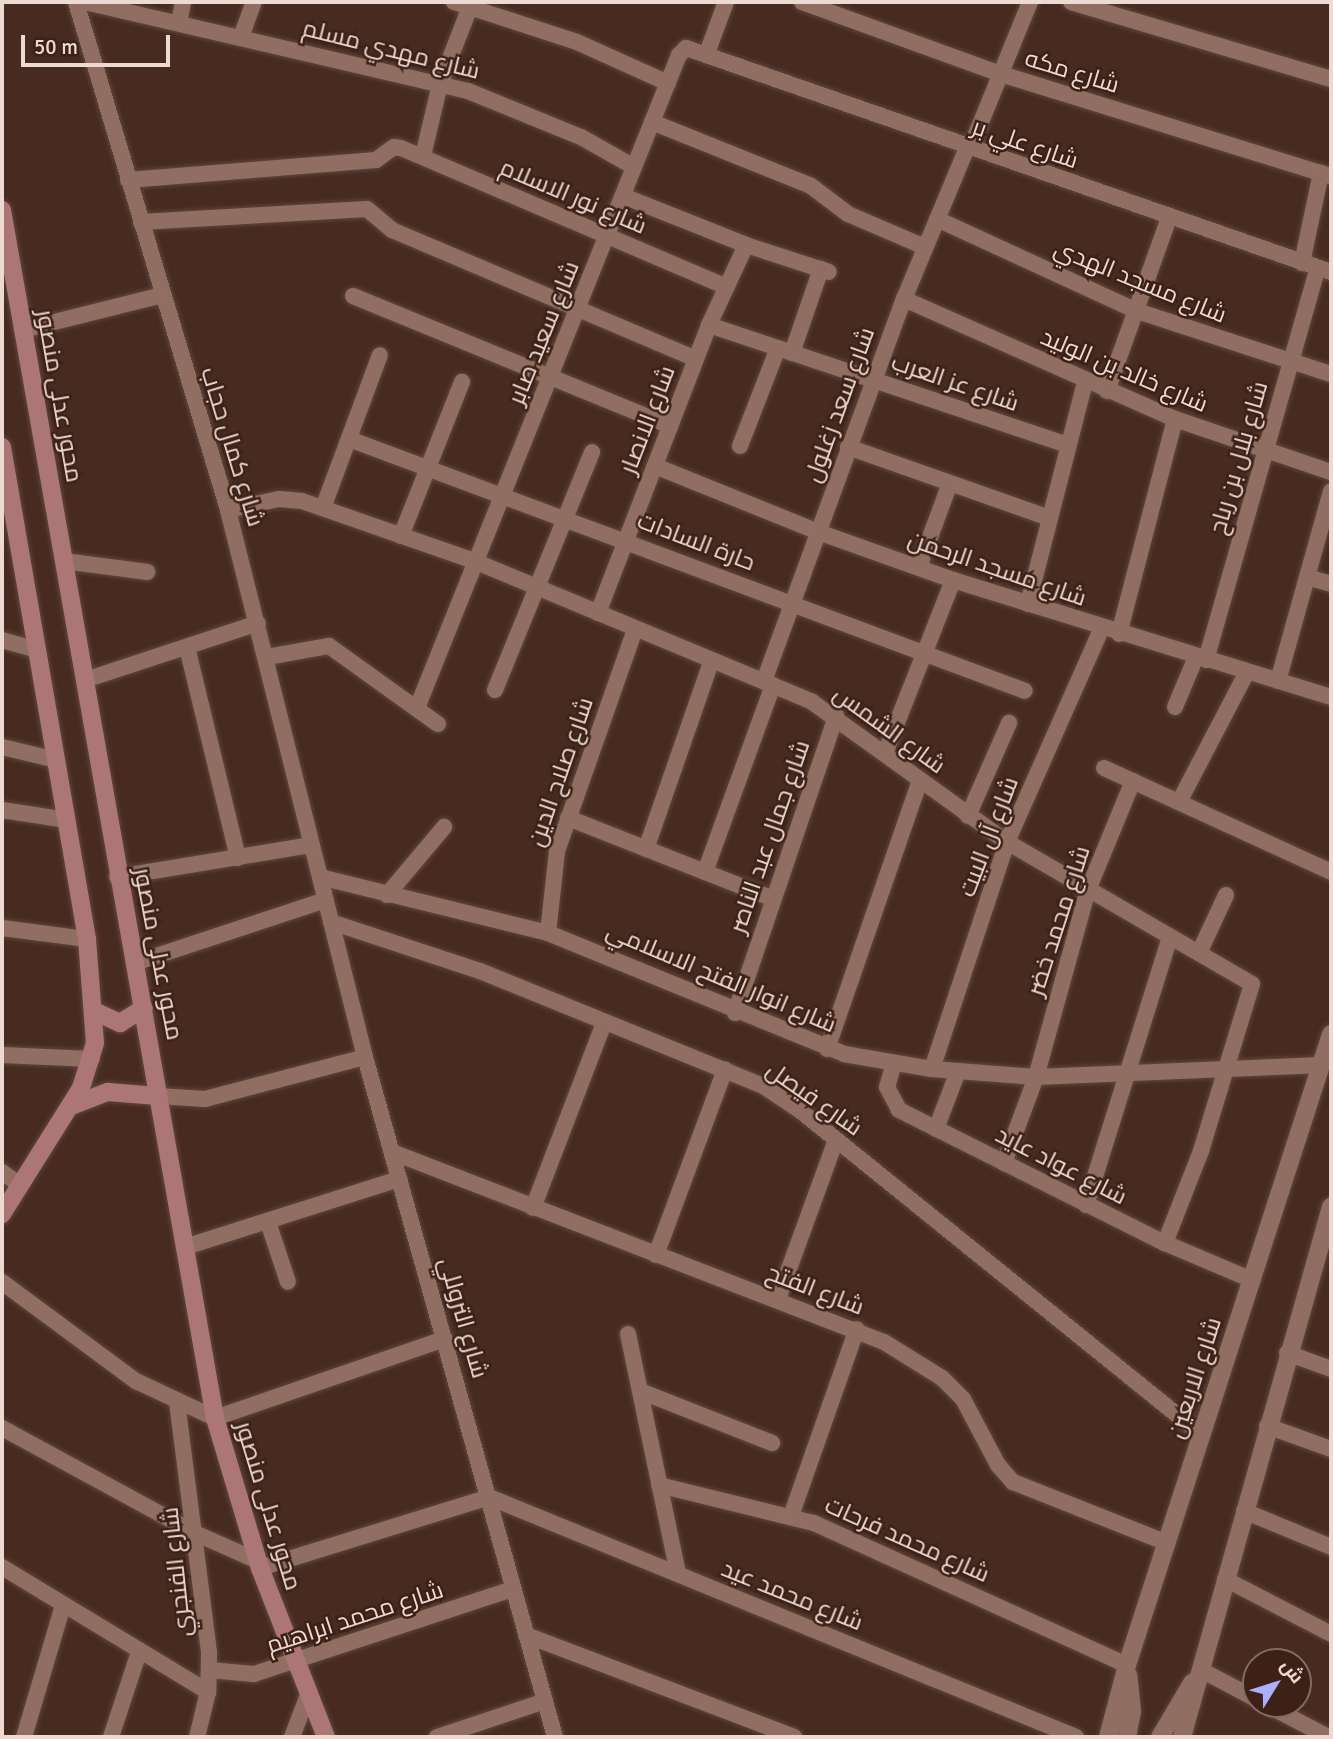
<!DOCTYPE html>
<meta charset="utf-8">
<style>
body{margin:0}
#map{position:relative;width:1333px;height:1739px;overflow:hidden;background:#482b20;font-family:Signika,Cairo,sans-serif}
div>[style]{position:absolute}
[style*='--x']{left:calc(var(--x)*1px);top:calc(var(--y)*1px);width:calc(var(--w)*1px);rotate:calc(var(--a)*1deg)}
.roads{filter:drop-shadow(0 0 2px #5f473e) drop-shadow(0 0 2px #5f473e)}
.minor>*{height:16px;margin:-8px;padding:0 8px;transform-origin:8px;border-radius:8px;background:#906f62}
.tertiary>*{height:18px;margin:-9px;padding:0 9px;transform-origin:9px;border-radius:9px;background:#906f62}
.secondary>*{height:18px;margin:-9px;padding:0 9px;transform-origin:9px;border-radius:9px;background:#ac7676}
span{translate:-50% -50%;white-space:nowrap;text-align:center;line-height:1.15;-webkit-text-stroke:5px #3d2117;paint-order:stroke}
.street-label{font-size:24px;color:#eddad3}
.frame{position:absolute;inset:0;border:4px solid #eddad3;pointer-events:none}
.north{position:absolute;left:1242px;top:1648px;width:70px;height:70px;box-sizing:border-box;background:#3d2117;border:2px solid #836b62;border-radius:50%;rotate:52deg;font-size:19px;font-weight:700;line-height:28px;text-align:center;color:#eddad3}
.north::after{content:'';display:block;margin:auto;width:24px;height:32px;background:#acaffb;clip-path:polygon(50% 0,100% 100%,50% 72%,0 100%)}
.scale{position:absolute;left:21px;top:35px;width:149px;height:32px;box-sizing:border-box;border:4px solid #eddad3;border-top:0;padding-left:9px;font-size:21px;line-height:24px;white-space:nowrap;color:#eddad3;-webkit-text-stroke:5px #3d2117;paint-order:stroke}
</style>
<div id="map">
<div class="roads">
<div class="minor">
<div style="--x:76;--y:2;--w:530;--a:73.34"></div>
<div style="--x:228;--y:510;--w:564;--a:75.94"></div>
<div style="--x:365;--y:1057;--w:706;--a:74.39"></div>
<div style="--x:85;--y:2;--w:393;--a:13.1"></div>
<div style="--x:468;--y:91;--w:122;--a:22.2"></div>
<div style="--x:581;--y:137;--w:61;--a:29.5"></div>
<div style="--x:454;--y:2;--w:129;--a:18"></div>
<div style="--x:577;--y:42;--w:100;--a:24.3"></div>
<div style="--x:802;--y:2;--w:212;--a:19.9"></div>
<div style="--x:1001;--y:74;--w:345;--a:17.2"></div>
<div style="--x:1071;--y:2;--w:271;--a:16.5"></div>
<div style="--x:179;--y:23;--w:21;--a:-79"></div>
<div style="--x:241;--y:37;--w:37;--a:-70"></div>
<div style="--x:707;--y:53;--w:54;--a:-69.6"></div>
<div style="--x:652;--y:122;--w:171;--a:21.9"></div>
<div style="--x:811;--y:186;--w:46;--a:37.1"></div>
<div style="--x:848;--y:214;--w:84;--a:23.2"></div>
<div style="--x:970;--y:149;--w:159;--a:-67.8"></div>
<div style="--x:423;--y:156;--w:74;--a:-76.7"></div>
<div style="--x:440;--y:84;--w:88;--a:-68.7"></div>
<div style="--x:128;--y:180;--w:249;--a:-4.6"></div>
<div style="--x:376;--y:160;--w:22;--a:-36"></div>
<div style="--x:394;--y:147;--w:7;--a:8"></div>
<div style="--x:401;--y:148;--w:354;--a:23.1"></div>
<div style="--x:623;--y:196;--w:132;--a:21.7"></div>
<div style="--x:746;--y:245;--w:87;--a:18"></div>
<div style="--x:937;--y:219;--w:220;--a:24.7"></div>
<div style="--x:1137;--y:311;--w:204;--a:18"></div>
<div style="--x:141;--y:222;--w:226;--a:-3.3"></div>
<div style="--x:367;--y:209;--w:33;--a:40"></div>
<div style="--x:392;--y:230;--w:330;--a:23"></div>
<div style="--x:1302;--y:263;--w:92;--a:-78.1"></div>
<div style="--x:353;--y:296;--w:343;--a:22.3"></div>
<div style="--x:904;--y:299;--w:296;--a:23.9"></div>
<div style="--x:1175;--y:419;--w:165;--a:18.8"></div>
<div style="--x:709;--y:325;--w:378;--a:18.5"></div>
<div style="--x:22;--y:330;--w:144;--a:-14"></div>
<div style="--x:792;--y:353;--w:89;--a:-71"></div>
<div style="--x:1107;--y:391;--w:184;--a:-70.3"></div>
<div style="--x:349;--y:439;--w:721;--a:20.44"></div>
<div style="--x:740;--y:446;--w:105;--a:-68.8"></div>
<div style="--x:848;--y:447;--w:211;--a:19.4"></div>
<div style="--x:655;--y:466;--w:176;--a:22"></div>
<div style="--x:818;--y:532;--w:143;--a:19.6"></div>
<div style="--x:953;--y:580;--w:396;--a:17.2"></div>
<div style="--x:323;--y:508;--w:163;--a:-69.6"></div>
<div style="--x:228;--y:510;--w:52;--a:-12.2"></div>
<div style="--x:279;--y:499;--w:23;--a:5"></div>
<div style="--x:302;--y:501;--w:182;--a:19.2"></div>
<div style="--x:474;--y:561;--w:366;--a:22.6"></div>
<div style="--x:812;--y:702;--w:240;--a:35.7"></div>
<div style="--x:1007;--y:842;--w:283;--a:30.1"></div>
<div style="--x:1252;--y:984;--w:175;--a:107"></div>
<div style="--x:1201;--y:1151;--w:99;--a:111.4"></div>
<div style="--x:401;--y:536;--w:166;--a:-68.4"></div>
<div style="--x:64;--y:561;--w:84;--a:7.5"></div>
<div style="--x:919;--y:567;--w:86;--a:-69.7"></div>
<div style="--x:1307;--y:577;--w:25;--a:16"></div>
<div style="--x:1028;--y:604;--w:229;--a:-75.6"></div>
<div style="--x:598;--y:613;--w:309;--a:-68.9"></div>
<div style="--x:709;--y:325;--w:88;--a:-65.2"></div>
<div style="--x:1119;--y:634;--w:222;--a:-75.4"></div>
<div style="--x:2;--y:640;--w:36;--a:16"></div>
<div style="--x:187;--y:647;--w:217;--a:76.4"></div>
<div style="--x:267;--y:657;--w:63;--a:-10.1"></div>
<div style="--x:329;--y:646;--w:134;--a:35.6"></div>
<div style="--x:1206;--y:660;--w:408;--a:-74.1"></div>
<div style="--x:85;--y:680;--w:182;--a:-18.2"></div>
<div style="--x:764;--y:681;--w:407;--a:-69.9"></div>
<div style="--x:904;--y:299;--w:164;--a:-67.4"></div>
<div style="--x:1278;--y:681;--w:197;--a:-74.4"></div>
<div style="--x:495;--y:690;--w:257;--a:-67.8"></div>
<div style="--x:1175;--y:707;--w:54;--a:-67.2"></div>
<div style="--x:417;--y:708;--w:704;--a:-68.14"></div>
<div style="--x:679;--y:55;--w:10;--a:-45"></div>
<div style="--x:686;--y:48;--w:683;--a:19.15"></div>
<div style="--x:2;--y:747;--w:56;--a:13.5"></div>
<div style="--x:885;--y:753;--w:186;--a:-68.5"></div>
<div style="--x:1104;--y:768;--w:250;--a:24.6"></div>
<div style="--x:1179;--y:802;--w:147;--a:-62.4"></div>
<div style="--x:2;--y:810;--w:66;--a:8.7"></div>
<div style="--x:968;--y:816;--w:102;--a:-66.2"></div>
<div style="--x:568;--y:818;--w:218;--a:21.5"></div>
<div style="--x:646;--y:849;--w:200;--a:-70.8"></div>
<div style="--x:705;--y:872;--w:199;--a:-70"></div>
<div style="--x:117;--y:877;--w:197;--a:-9.4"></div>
<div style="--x:320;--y:877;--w:235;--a:13.8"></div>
<div style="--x:548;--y:933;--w:320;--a:22.2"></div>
<div style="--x:844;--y:1054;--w:89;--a:9.7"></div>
<div style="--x:932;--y:1069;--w:104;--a:4.4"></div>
<div style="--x:1036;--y:1077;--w:286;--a:-2.4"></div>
<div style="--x:387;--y:895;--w:89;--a:-50"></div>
<div style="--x:331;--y:922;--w:157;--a:18.2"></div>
<div style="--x:480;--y:971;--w:308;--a:22.1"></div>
<div style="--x:765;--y:1087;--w:45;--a:34"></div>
<div style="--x:802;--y:1112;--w:514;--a:38.92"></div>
<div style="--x:2;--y:928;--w:86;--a:7.4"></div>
<div style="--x:548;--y:933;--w:82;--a:-83.7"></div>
<div style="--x:557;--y:851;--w:235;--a:-70.6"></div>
<div style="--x:1199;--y:953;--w:64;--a:-65"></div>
<div style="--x:135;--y:963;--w:201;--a:-18.3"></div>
<div style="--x:735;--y:1013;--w:314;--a:-71.2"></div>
<div style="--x:827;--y:1049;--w:284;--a:-70.9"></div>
<div style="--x:2;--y:1055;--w:90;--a:2.5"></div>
<div style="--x:894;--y:1063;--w:25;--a:106"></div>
<div style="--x:887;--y:1087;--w:26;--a:62"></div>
<div style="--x:899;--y:1110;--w:297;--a:26.6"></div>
<div style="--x:1165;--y:1243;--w:95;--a:23"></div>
<div style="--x:932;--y:1069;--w:239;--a:-71.7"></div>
<div style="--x:1007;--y:842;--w:234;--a:-66.1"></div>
<div style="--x:158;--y:1096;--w:47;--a:3.7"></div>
<div style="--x:205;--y:1099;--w:165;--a:-14.7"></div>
<div style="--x:936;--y:1129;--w:62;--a:-69.2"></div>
<div style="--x:392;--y:1152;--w:527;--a:21.12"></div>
<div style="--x:884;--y:1342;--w:68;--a:31.8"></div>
<div style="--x:942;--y:1378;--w:30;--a:45"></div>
<div style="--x:963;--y:1399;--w:75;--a:62.1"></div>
<div style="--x:998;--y:1465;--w:23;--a:49"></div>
<div style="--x:1013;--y:1482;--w:166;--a:21.6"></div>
<div style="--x:1004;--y:1163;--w:92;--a:-69.6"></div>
<div style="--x:1036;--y:1077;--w:194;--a:-74.5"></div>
<div style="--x:1088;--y:890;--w:118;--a:-67.6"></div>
<div style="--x:2;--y:1172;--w:22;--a:36"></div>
<div style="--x:1086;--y:1205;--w:281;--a:-72.6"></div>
<div style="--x:533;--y:1208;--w:198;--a:-69"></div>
<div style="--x:268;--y:1222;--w:63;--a:71.6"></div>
<div style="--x:185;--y:1247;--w:225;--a:-17.6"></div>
<div style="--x:656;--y:1255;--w:198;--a:-69.6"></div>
<div style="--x:2;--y:1282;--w:167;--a:36.5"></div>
<div style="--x:136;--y:1381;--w:87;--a:25.1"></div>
<div style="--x:215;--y:1418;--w:243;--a:-19"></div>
<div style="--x:778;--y:1299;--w:169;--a:-70"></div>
<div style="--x:628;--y:1334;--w:245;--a:78.2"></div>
<div style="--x:1287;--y:1353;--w:47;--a:20"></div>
<div style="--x:640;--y:1391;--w:142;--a:21.5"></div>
<div style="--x:177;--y:1402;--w:253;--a:82.7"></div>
<div style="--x:209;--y:1653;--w:39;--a:91"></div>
<div style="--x:208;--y:1692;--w:46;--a:103.7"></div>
<div style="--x:1267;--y:1426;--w:68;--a:19.8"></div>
<div style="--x:2;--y:1428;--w:222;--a:28.5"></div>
<div style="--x:197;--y:1534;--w:67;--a:23.9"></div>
<div style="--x:659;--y:1485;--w:160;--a:13.8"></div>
<div style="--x:814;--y:1523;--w:344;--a:24.4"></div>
<div style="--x:1244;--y:1511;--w:94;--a:22.5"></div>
<div style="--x:791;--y:1516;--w:198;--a:-70.6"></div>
<div style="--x:2;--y:1567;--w:241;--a:31.2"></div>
<div style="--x:260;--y:1568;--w:240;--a:-17.2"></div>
<div style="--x:489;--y:1497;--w:634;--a:22.24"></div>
<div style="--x:1225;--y:1579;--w:119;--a:27.4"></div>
<div style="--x:526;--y:1635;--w:287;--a:20.8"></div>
<div style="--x:209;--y:1670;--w:45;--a:5.1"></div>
<div style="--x:254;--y:1674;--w:273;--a:-18.2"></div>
<div style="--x:1201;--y:1670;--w:62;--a:27.8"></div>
<div style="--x:1265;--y:1704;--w:71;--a:27.6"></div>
<div style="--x:24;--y:1737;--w:138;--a:-73.5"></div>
<div style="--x:111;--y:1737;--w:89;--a:-71.8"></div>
<div style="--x:292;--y:1737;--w:45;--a:-69.1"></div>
<div style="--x:437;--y:1737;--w:114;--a:-18.4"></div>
</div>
<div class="tertiary">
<div style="--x:1108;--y:1737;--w:74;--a:-75.2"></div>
<div style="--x:1127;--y:1665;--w:663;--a:-72.08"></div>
<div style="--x:1127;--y:1737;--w:26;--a:-79"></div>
<div style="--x:1132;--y:1711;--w:36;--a:-96"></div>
<div style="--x:1160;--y:1737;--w:63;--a:-59.3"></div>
<div style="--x:1182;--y:1737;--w:551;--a:-74.3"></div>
</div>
<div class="secondary">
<div style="--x:2;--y:210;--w:1227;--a:80"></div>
<div style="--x:215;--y:1418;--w:157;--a:73.3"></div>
<div style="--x:260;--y:1568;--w:181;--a:68.7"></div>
<div style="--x:2;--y:447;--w:499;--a:80.2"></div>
<div style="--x:87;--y:939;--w:104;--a:85.6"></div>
<div style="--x:95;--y:1043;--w:47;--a:107.3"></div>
<div style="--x:81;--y:1088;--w:149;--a:122.1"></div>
<div style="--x:94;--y:1011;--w:29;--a:25"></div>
<div style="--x:120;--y:1023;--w:28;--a:-32"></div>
<div style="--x:71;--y:1106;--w:40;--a:-21"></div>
<div style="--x:108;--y:1092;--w:50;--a:4.6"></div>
</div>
</div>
<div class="street-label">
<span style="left:391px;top:50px;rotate:14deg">شارع مهدي مسلم</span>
<span style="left:1072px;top:72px;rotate:17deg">شارع مكه</span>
<span style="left:1025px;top:144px;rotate:19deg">شارع علي بر</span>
<span style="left:573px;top:197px;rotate:23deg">شارع نور الاسلام</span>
<span style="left:1140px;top:282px;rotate:22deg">شارع مسجد الهدي</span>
<span style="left:544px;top:333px;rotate:-68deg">شارع سعيد صابر</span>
<span style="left:1124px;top:371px;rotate:23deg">شارع خالد بن الوليد</span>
<span style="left:955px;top:383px;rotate:19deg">شارع عز العرب</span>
<span style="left:59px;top:396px;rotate:80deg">محور عدلى منصور</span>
<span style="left:840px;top:405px;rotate:-70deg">شارع سعد زغلول</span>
<span style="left:648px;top:420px;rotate:-69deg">شارع الانصار</span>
<span style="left:232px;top:447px;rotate:73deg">شارع كمال حجاب</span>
<span style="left:1239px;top:458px;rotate:-74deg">شارع بلال بن رباح</span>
<span style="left:696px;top:542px;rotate:21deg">حارة السادات</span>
<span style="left:997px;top:569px;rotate:19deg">شارع مسجد الرحمن</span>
<span style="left:889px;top:730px;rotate:36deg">شارع الشمس</span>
<span style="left:561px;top:772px;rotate:-71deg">شارع صلاح الدين</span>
<span style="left:770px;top:837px;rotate:-71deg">شارع جمال عبد الناصر</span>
<span style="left:989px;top:837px;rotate:-69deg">شارع آل البيت</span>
<span style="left:1059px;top:921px;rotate:-72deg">شارع محمد خضر</span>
<span style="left:158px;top:954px;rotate:79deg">محور عدلى منصور</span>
<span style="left:721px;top:978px;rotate:23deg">شارع انوار الفتح الاسلامي</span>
<span style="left:814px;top:1099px;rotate:35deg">شارع فيصل</span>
<span style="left:1061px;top:1166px;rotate:27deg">شارع عواد عايد</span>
<span style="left:815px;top:1290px;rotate:21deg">شارع الفتح</span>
<span style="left:463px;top:1318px;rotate:74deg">شارع التروللي</span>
<span style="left:1195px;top:1378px;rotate:-72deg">شارع الاربعين</span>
<span style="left:268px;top:1506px;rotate:73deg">محور عدلى منصور</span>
<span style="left:907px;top:1540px;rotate:24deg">شارع محمد فرحات</span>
<span style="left:177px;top:1572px;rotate:-96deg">شارع الفنجري</span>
<span style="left:792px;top:1596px;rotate:22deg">شارع محمد عيد</span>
<span style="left:355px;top:1618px;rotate:-18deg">شارع محمد ابراهيم</span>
</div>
<div class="frame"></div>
<div class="north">ش</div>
<div class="scale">50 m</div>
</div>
